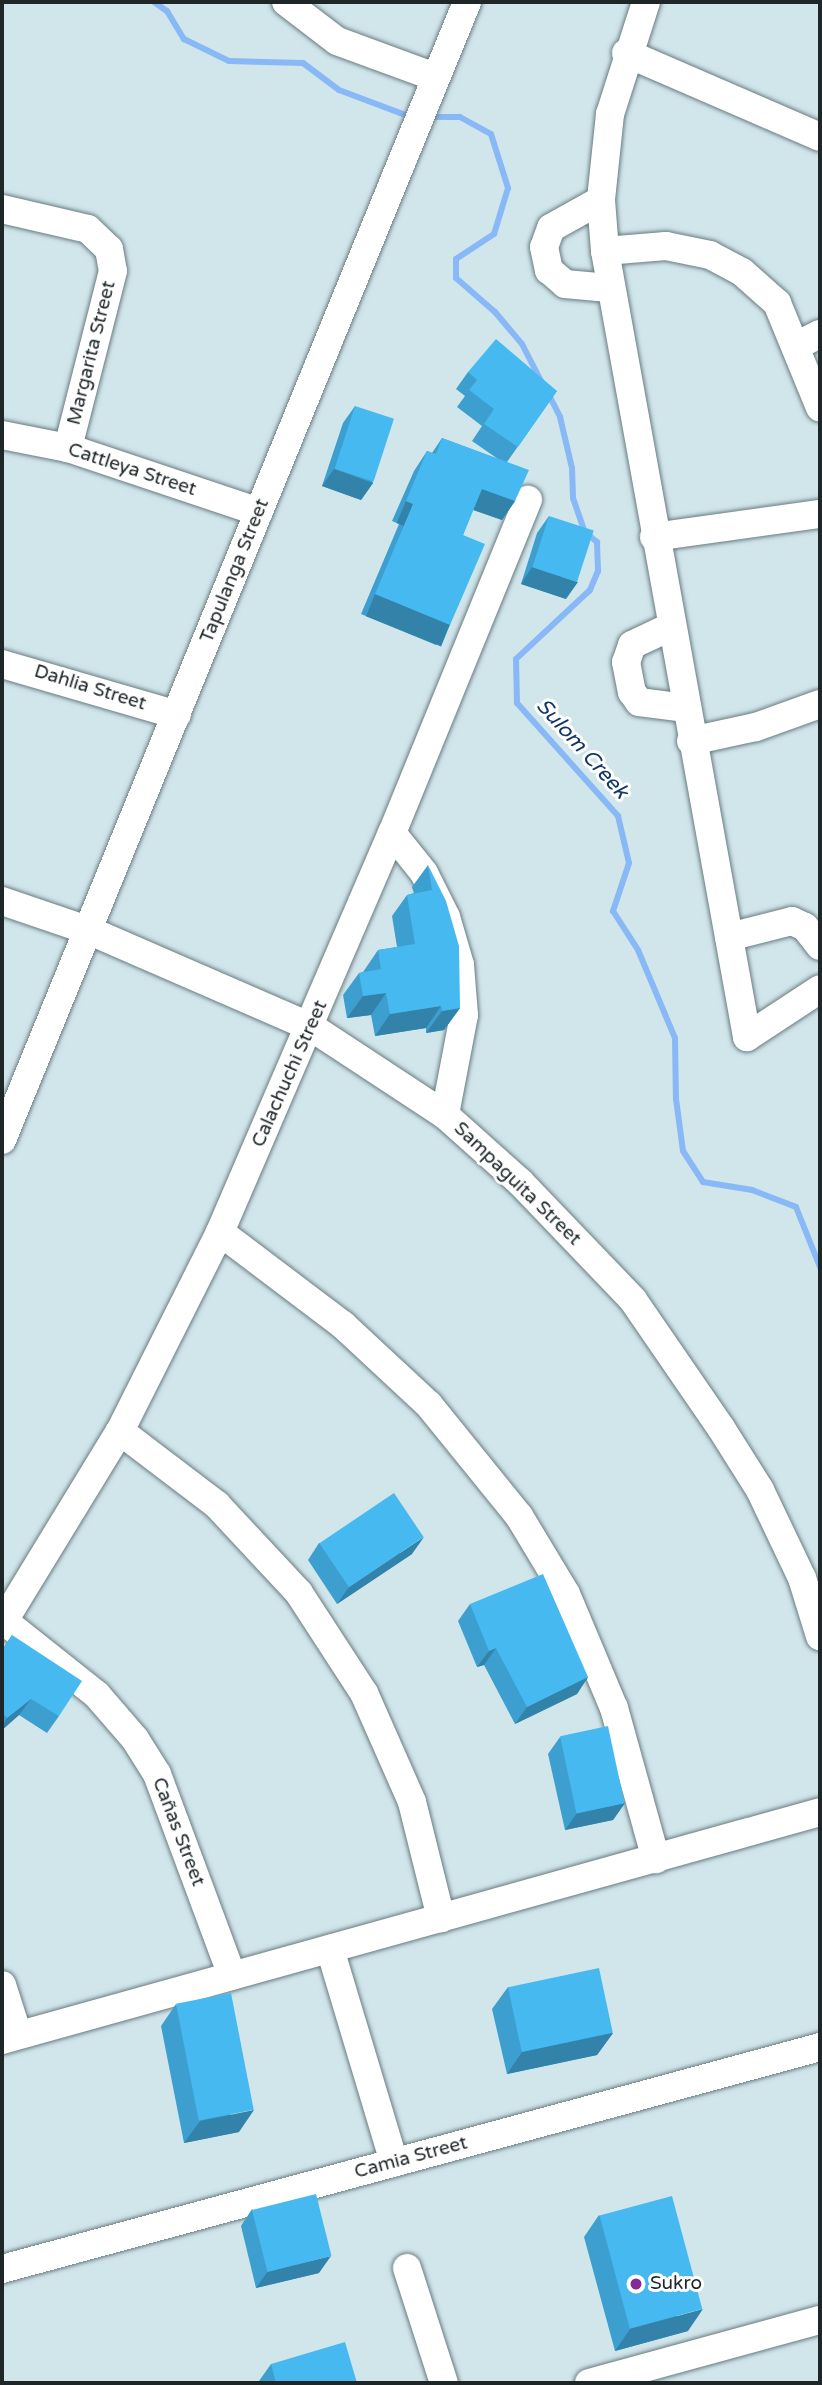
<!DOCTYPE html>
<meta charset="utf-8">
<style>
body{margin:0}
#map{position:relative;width:822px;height:2385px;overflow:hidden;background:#d1e6eb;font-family:"Varela Round",sans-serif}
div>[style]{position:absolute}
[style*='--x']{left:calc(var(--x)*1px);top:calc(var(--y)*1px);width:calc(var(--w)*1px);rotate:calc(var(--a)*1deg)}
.stream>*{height:6px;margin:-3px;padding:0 3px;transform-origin:3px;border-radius:3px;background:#89b8f7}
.roads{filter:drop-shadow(0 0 2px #697c80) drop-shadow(0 0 2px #697c80)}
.minor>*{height:28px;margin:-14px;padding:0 14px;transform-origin:14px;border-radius:14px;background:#fff}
.wall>*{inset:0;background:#3d9fcf}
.shaded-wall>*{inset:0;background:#3282a9;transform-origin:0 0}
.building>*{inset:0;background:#47b9f1;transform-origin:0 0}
.dots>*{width:19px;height:19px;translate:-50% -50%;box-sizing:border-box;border:4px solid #fff;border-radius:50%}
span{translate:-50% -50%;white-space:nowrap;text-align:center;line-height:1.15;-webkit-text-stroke:6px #fff;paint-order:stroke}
.street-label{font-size:19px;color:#1e2628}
.poi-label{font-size:19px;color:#1e2628}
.left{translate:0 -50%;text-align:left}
.water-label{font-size:21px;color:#103768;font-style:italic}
.frame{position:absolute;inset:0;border:4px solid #1e2628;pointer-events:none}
</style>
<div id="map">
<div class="stream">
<div style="--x:154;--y:2;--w:16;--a:35"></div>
<div style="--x:167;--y:11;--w:33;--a:59"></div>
<div style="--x:184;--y:39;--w:50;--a:26.1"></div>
<div style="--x:229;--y:61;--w:74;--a:1.5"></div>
<div style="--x:303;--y:63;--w:45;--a:36.9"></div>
<div style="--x:339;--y:90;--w:77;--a:20.6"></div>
<div style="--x:429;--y:117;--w:31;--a:0"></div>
<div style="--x:460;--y:117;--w:35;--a:29"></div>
<div style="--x:491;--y:134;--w:57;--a:72.5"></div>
<div style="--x:508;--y:188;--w:48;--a:106.9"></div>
<div style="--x:494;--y:234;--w:45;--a:146.7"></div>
<div style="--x:456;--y:259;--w:19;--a:90"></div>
<div style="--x:456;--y:278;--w:52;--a:41.1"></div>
<div style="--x:495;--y:312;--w:42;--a:49.8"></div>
<div style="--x:522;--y:344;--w:42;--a:62.8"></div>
<div style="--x:548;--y:393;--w:27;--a:63"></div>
<div style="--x:560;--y:417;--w:52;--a:76.8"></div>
<div style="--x:572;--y:468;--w:30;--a:88"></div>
<div style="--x:573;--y:498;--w:36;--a:71"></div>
<div style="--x:585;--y:532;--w:16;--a:40"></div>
<div style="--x:597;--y:542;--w:29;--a:88"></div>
<div style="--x:598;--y:571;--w:21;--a:113"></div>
<div style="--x:590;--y:590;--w:101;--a:137"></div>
<div style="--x:516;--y:659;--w:44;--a:88.7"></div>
<div style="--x:517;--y:703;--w:152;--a:48.2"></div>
<div style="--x:618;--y:816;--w:48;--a:76.8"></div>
<div style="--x:629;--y:863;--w:51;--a:108.4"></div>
<div style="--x:613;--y:911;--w:46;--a:57.3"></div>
<div style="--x:638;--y:950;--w:95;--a:67.2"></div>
<div style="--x:675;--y:1038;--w:61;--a:89.1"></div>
<div style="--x:676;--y:1099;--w:52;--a:82.3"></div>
<div style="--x:683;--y:1151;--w:37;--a:57"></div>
<div style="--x:703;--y:1182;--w:50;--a:9.3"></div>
<div style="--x:752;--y:1190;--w:47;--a:21.1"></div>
<div style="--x:796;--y:1207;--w:65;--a:68.2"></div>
</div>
<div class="roads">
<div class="minor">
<div style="--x:286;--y:2;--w:64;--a:37.4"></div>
<div style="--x:337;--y:41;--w:104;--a:20.2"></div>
<div style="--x:646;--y:2;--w:118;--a:107.8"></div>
<div style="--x:610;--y:114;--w:86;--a:96"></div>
<div style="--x:601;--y:200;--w:51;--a:85.5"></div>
<div style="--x:605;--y:251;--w:799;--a:79.76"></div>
<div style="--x:747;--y:1037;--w:87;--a:-33.3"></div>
<div style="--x:626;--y:53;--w:211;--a:23.4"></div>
<div style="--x:601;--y:200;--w:57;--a:150.8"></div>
<div style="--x:551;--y:228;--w:20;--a:110"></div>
<div style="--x:544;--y:247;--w:24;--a:78"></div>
<div style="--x:549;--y:270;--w:21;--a:41"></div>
<div style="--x:565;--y:284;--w:44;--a:5.2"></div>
<div style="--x:2;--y:209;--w:88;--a:13.1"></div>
<div style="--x:88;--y:229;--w:29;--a:44"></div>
<div style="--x:109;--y:249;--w:22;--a:80"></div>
<div style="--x:113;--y:271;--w:183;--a:104.3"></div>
<div style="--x:605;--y:251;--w:61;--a:-4.7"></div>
<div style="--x:666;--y:246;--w:45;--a:11.6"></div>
<div style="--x:710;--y:255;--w:36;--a:28"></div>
<div style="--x:742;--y:272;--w:47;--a:41.5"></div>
<div style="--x:777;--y:303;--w:113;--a:67.7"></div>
<div style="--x:796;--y:346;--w:27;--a:-27"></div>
<div style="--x:2;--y:435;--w:67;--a:11.1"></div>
<div style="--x:68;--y:448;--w:201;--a:18.5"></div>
<div style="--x:654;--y:537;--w:168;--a:-7.9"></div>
<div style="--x:670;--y:627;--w:42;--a:154.7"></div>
<div style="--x:632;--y:645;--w:18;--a:109"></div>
<div style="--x:626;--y:662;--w:31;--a:79"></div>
<div style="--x:632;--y:692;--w:12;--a:55"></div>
<div style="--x:639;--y:702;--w:46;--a:7.4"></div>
<div style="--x:2;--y:664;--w:182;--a:16.2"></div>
<div style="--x:691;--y:741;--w:66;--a:-12.2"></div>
<div style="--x:756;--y:727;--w:68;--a:-19.8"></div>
<div style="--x:392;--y:833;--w:51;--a:51.3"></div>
<div style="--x:424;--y:873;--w:49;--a:63.4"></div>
<div style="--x:446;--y:917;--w:50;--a:73.7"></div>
<div style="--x:460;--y:965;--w:50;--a:85.4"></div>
<div style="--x:464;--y:1015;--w:102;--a:100.8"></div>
<div style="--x:2;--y:901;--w:93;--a:18.8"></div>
<div style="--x:90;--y:931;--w:241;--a:23.5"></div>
<div style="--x:311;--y:1027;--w:160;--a:33.3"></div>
<div style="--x:445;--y:1115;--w:101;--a:41.8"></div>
<div style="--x:520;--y:1182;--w:163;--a:46.2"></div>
<div style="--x:633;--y:1300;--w:155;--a:55.5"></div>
<div style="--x:721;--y:1428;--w:73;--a:57.8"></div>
<div style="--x:760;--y:1490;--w:98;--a:64.5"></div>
<div style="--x:802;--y:1578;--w:61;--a:72.8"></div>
<div style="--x:729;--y:937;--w:65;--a:-14.3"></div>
<div style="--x:792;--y:921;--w:14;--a:25"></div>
<div style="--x:805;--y:927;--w:24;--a:52"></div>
<div style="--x:2;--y:1140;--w:1229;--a:-67.77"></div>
<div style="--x:220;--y:1232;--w:154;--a:37.1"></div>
<div style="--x:343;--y:1325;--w:117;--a:42.9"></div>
<div style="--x:429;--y:1405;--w:143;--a:51"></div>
<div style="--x:519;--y:1516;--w:91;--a:58.9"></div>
<div style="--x:566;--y:1594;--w:124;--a:67.2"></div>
<div style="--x:614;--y:1708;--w:157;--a:74.5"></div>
<div style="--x:120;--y:1431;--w:122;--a:37.3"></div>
<div style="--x:217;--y:1505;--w:120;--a:47"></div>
<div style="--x:299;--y:1593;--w:119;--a:57"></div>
<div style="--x:364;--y:1693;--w:119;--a:66.2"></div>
<div style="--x:412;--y:1802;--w:120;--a:76"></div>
<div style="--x:4;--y:1621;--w:119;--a:38.5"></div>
<div style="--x:97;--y:1695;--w:58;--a:49.2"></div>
<div style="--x:135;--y:1739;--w:41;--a:57.8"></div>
<div style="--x:157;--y:1774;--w:215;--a:69.6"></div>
<div style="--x:2;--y:1624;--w:226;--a:-58.6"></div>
<div style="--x:120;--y:1431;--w:223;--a:-63.3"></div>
<div style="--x:220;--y:1232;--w:434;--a:-66.7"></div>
<div style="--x:392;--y:833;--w:360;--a:-67.8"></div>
<div style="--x:330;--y:1949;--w:223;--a:73.3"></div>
<div style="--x:2;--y:1985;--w:52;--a:72.3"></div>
<div style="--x:2;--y:2040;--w:849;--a:-15.57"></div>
<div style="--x:407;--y:2268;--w:121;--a:72.2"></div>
<div style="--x:2;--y:2269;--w:848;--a:-15.18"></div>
<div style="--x:589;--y:2383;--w:239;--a:-15.3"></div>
</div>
</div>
<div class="wall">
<div style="clip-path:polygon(468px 372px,557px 391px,507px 462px,515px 501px,502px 520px,473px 510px,463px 535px,450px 625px,436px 645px,361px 614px,399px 524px,392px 521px,414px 471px,427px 451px,432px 453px,442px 438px,498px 459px,472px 441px,482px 426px,457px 407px,465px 396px,456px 389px)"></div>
<div style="clip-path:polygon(355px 406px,373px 483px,361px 500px,322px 486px,343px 423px)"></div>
<div style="clip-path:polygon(549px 516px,566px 599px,521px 584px,537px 533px)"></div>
<div style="clip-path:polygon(428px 865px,460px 1008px,444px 1030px,426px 1033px,426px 1028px,375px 1036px,371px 1015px,347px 1018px,343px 995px,359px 973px,363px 972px,378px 950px,397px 947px,392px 916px,407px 895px,414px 893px,412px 887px)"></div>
<div style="clip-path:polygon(319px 1543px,412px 1554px,337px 1604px,308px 1560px)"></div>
<div style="clip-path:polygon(470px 1604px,588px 1677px,577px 1694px,515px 1724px,484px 1665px,477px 1667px,458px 1621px)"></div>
<div style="clip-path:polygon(12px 1635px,59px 1716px,47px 1733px,19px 1715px,2px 1730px,2px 1650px)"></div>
<div style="clip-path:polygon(560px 1737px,625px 1803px,613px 1820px,565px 1830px,548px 1754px)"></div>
<div style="clip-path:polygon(508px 1987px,613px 2033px,597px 2055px,507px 2074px,492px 2009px)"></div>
<div style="clip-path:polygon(176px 2004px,239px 2132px,184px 2143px,161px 2026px)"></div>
<div style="clip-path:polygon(252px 2209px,319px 2273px,256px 2288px,241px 2226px)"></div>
<div style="clip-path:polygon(599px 2215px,688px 2331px,615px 2351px,584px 2237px)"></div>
<div style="clip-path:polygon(271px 2364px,357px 2383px,259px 2383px,259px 2381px)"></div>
</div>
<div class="shaded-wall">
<div style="clip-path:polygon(334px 469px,373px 483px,361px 500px,322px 486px)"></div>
<div style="clip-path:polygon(482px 489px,515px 501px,502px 520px,468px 508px)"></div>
<div style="left:406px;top:501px;width:8px;height:24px;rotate:23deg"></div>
<div style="clip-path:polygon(532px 567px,578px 582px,566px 599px,521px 584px)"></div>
<div style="left:375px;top:594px;width:81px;height:24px;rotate:22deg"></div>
<div style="clip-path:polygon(386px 993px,371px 1015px,347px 1018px,363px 996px)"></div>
<div style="clip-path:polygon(441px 1006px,426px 1028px,375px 1036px,390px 1014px)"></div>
<div style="clip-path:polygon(460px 1008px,444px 1030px,426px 1033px,442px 1011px)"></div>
<div style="clip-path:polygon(424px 1537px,412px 1554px,337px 1604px,349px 1587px)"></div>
<div style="clip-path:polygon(496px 1648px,484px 1665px,477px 1667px,489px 1651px)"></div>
<div style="clip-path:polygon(588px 1677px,577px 1694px,515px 1724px,527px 1707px)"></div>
<div style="clip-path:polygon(31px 1699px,19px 1715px,2px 1730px,2px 1726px,7px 1718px)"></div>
<div style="clip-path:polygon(625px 1803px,613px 1820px,565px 1830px,577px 1813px)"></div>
<div style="clip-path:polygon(613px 2033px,597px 2055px,507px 2074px,522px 2052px)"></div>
<div style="clip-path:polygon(254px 2110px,239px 2132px,184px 2143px,200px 2121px)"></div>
<div style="clip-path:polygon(331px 2256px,319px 2273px,256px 2288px,268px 2271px)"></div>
<div style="clip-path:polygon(703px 2309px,688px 2331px,615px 2351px,630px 2329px)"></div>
</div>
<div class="building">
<div style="clip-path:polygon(496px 339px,557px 391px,518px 447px,484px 424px,494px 409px,469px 390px,477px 380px,468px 372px)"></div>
<div style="left:355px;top:406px;width:41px;height:66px;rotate:18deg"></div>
<div style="clip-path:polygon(442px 438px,529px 470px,515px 501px,482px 489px,463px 535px,485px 544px,450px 625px,375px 594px,413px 504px,406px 501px,427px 451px,436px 454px)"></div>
<div style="left:549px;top:516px;width:47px;height:54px;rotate:18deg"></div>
<div style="clip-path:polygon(428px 865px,446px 901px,459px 946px,460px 1008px,442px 1011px,441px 1006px,390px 1014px,386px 993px,363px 996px,359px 973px,381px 969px,378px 950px,415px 944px,407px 895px,432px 890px)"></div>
<div style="left:394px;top:1493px;width:53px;height:90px;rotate:56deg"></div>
<div style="clip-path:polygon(543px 1574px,588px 1677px,527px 1707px,496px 1648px,489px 1651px,470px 1604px)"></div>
<div style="clip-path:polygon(12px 1635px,82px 1681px,59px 1716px,31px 1699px,7px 1718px,2px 1712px,2px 1651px)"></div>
<div style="left:608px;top:1726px;width:79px;height:49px;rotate:78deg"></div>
<div style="left:599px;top:1968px;width:66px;height:93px;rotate:78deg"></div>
<div style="left:231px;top:1993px;width:119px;height:56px;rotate:79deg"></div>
<div style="left:316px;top:2194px;width:64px;height:66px;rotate:76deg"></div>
<div style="left:672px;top:2196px;width:117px;height:75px;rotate:75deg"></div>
<div style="clip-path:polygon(345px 2342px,357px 2383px,276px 2383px,271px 2364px)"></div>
</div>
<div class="dots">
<div style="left:636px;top:2284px;background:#862995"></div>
</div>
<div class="street-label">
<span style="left:92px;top:353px;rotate:-76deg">Margarita Street</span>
<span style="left:132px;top:470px;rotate:18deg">Cattleya Street</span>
<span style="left:235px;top:571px;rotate:-68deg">Tapulanga Street</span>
<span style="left:90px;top:688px;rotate:17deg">Dahlia Street</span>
<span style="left:290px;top:1074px;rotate:-66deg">Calachuchi Street</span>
<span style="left:517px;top:1184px;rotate:44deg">Sampaguita Street</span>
<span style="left:178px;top:1832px;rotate:69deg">Cañas Street</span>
<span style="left:411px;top:2158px;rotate:-15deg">Camia Street</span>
</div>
<div class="poi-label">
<span class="left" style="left:650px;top:2284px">Sukro</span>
</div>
<div class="water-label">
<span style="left:582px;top:749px;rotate:48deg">Sulom Creek</span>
</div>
<div class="frame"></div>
</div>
